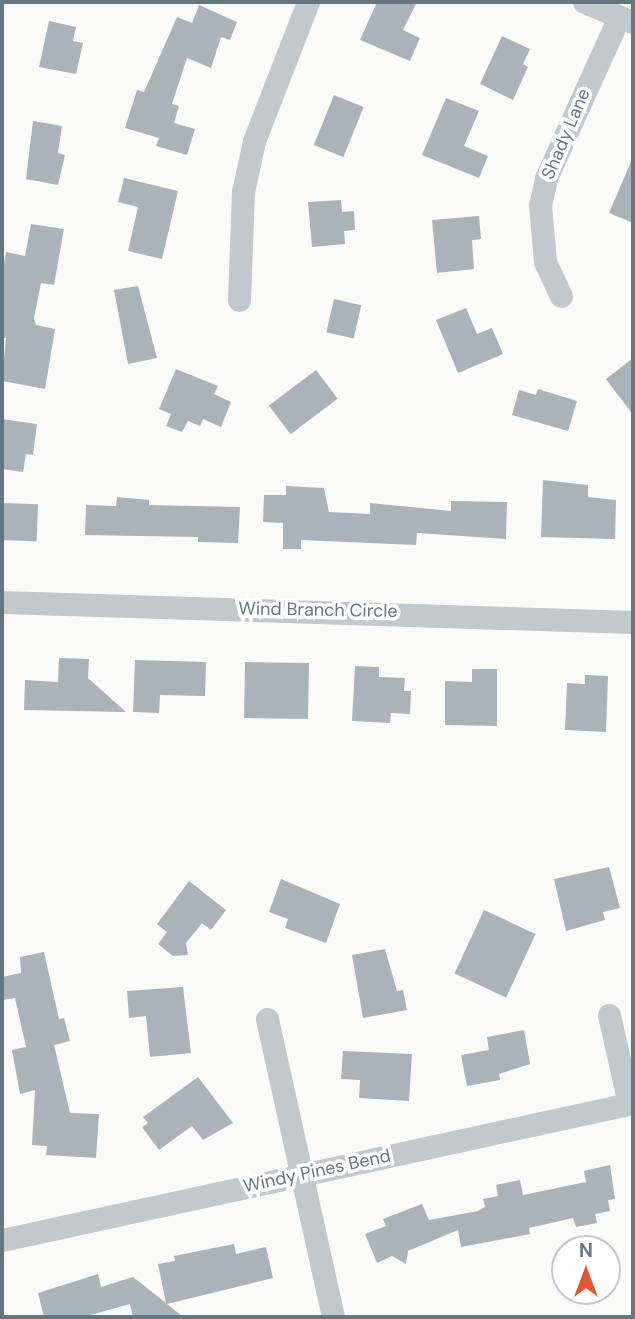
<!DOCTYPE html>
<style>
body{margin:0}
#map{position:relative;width:635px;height:1319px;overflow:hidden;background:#fafaf8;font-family:"DM Sans",sans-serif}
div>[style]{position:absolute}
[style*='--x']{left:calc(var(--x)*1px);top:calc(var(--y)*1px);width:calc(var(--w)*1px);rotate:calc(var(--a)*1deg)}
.building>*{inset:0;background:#aab3b9;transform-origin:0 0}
.street>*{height:23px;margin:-11.5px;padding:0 11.5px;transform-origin:11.5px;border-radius:11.5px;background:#c3c8cc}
span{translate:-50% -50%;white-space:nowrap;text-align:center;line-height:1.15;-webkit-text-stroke:7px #fff;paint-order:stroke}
.street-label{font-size:18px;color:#657683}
.frame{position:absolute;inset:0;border:4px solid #657683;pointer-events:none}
.north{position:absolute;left:551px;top:1235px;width:70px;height:70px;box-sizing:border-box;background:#fff;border:2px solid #c1c8cd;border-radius:50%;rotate:0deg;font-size:19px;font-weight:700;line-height:28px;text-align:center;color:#657683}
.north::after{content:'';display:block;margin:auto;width:24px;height:32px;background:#e4572e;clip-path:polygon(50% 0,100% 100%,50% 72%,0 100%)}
</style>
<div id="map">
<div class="building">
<div style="clip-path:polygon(377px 2px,417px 2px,403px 30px,420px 38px,410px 61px,360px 40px)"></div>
<div style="clip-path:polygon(199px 5px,237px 22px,230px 40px,221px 37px,211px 68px,187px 58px,172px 104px,179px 106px,174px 123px,195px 129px,187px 155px,156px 146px,159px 138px,125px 128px,137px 90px,144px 92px,177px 17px,192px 23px)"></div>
<div style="clip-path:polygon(49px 21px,76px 27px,73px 41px,83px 43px,76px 74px,39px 67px)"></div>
<div style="clip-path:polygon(502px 36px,530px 49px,523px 64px,528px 67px,513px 100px,480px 84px)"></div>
<div style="left:334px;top:95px;width:32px;height:54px;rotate:22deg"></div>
<div style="clip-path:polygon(446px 98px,479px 111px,464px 146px,488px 156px,479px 178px,422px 155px)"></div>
<div style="clip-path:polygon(33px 121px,62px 126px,58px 153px,65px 155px,58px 185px,26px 179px)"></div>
<div style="clip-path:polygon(633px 157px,633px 223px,609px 213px)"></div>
<div style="clip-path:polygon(124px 178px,178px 191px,162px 259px,128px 251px,138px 207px,118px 202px)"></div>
<div style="clip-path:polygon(341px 200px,342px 212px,354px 211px,355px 230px,344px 231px,345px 244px,312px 247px,308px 202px)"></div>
<div style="clip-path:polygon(479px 216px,481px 239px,472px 240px,474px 269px,437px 273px,432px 220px)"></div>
<div style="clip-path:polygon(31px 224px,64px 229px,54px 285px,41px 283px,34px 318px,36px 325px,55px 329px,45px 389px,2px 381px,6px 338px,2px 338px,2px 276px,6px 252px,25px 256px)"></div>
<div style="clip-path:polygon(138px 286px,157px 358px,128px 364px,114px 290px)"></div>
<div style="left:334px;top:299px;width:28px;height:34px;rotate:13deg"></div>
<div style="clip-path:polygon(466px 308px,477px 334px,492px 328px,503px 354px,458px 373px,436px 320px)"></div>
<div style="clip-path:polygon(633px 358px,633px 415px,606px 379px)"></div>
<div style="clip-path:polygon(176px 369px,218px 386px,214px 394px,231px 402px,221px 427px,203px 419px,200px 426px,188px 421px,182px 432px,166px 426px,171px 414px,159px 409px)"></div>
<div style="left:316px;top:370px;width:36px;height:59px;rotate:53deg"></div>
<div style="clip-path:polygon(538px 389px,577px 401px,568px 431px,512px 415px,519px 390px,536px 395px)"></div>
<div style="clip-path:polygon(2px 419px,37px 424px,33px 455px,26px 454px,23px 472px,2px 469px)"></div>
<div style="clip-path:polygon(543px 480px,588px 485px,588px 497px,616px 500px,615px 539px,541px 537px)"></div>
<div style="clip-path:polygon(286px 486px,324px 488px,329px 512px,370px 514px,370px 503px,451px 511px,451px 501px,507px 502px,506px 539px,417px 533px,416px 545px,301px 540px,301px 549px,283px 549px,283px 523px,263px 522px,264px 495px,286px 495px)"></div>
<div style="clip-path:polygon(117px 497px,149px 500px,149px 505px,240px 507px,238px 543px,198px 542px,198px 537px,85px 535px,86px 505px,116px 506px)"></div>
<div style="left:2px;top:503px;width:36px;height:37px;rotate:2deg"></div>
<div style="clip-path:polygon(59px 658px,89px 659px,88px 678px,126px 712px,24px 710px,25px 680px,58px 682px)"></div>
<div style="clip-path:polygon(135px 660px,206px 662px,205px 696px,160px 695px,159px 713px,133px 712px)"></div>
<div style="left:245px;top:662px;width:64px;height:56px;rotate:1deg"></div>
<div style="clip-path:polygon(355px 666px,379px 667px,379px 677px,405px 678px,404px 691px,411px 691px,410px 714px,391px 713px,390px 723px,352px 721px)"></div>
<div style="clip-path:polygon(472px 669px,497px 669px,497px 726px,445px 725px,445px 681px,472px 682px)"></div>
<div style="clip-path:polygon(585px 675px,608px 676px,606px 732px,565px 730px,567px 683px,585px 684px)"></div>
<div style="clip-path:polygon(609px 867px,620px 908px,603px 912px,605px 920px,566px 931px,554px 879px)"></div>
<div style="clip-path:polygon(281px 879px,340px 904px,326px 943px,285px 928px,288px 919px,269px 912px)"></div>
<div style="clip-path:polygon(189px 881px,226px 910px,211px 930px,202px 923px,186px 943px,188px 955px,173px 956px,158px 944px,167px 932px,157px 924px)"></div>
<div style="left:484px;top:910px;width:57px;height:70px;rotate:25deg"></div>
<div style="clip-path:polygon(385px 949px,397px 991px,403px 990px,407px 1010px,363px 1018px,352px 955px)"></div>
<div style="clip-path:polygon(44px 952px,59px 1019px,64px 1018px,70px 1041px,54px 1045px,70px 1113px,99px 1114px,96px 1158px,46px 1155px,47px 1146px,32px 1145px,35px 1090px,20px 1094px,12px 1050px,26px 1047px,15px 998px,2px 1000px,2px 977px,21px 973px,20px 957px)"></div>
<div style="clip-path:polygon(183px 987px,191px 1053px,150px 1057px,146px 1016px,129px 1018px,127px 991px)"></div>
<div style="clip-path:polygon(524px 1030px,530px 1064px,499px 1074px,500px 1080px,467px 1086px,461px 1055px,489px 1050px,487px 1037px)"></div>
<div style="clip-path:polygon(343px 1051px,412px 1054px,409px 1101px,359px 1098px,360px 1080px,341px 1079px)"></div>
<div style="clip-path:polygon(198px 1077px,233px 1123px,203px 1140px,192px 1126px,159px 1150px,142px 1127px,148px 1123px,143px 1117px)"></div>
<div style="clip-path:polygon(610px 1165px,615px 1199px,608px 1200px,610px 1211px,595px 1214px,597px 1223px,576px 1227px,573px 1218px,529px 1228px,530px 1234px,461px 1247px,458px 1230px,408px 1251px,406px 1264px,392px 1256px,377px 1263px,365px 1234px,386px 1226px,383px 1219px,422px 1204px,429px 1220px,478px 1211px,485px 1207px,483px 1199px,498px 1196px,496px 1185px,520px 1180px,523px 1195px,586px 1182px,584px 1171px)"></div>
<div style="clip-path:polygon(234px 1244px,236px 1254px,266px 1247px,273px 1278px,167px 1304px,183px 1317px,133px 1317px,130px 1304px,83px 1317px,44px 1317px,38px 1293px,98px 1274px,101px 1287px,133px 1277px,166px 1303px,158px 1264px,175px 1261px,174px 1256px)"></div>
</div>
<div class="street">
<div style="--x:584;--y:2;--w:52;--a:22.6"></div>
<div style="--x:561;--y:296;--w:38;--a:-115"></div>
<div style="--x:545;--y:261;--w:56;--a:-95.1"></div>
<div style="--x:540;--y:205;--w:28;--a:-77"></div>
<div style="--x:546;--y:178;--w:177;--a:-65.6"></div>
<div style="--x:239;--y:300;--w:108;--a:-87.9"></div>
<div style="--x:243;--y:192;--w:52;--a:-77.8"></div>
<div style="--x:254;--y:141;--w:149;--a:-68.8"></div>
<div style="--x:2;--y:602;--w:631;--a:1.82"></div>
<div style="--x:609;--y:1015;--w:91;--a:77.3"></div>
<div style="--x:267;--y:1019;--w:305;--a:77.5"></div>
<div style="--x:2;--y:1240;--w:646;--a:-12.25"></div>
</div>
<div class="street-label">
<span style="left:566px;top:134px;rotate:-67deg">Shady Lane</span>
<span style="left:318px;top:610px;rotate:1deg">Wind Branch Circle</span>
<span style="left:317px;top:1171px;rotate:-12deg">Windy Pines Bend</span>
</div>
<div class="frame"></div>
<div class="north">N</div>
</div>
